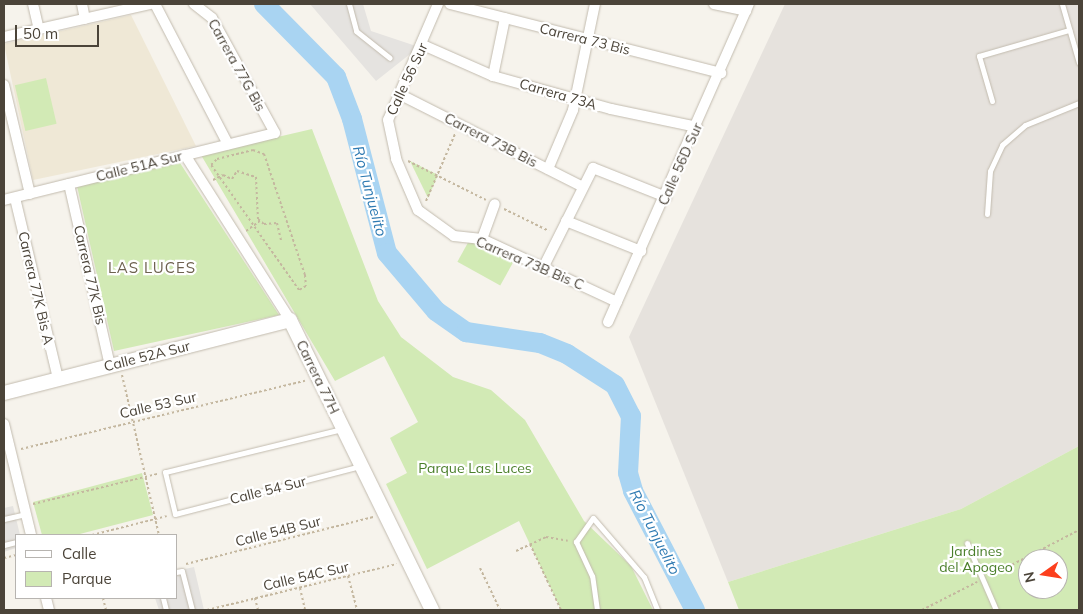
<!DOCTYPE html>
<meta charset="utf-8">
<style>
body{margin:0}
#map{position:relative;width:1083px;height:614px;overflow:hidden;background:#f6f3ec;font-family:Mulish,sans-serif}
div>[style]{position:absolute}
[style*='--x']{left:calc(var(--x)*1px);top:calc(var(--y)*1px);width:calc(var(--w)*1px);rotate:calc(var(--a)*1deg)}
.industrial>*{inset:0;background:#e6e2dd}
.education>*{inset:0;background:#efe8d6}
.green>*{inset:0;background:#d2eab5;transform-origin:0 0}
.parking>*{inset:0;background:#e5e3e0}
.river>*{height:20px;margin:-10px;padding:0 10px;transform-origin:10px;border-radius:10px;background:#a9d4f2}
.path>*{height:2px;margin-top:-1px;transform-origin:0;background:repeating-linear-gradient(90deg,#c4b79f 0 2.5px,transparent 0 5px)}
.roads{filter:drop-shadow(0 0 1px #c2bbae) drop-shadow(0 0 1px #c2bbae)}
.service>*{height:5px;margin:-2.5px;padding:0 2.5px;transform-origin:2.5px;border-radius:2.5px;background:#fff}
.minor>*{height:10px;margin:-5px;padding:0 5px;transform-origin:5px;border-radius:5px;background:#fff}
.tertiary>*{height:14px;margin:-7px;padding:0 7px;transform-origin:7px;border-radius:7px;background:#fff}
span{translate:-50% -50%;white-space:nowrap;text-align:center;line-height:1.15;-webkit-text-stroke:4.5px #fff;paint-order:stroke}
.street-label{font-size:14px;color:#4b4439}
.park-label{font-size:14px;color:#4a7f2a}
.water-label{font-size:15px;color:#2e7ab2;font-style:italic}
.neighbourhood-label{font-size:15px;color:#6e6250;letter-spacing:1px}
.frame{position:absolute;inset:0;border:5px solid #4b4439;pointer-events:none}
.legend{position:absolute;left:15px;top:534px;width:162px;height:65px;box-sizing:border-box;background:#fff;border:1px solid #b7b4b0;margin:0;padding:6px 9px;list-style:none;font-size:15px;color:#4b4439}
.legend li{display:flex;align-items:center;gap:10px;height:25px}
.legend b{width:25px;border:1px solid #b7b4b0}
.north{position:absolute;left:1018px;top:549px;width:50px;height:50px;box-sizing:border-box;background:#fff;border:1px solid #b7b4b0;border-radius:50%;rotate:257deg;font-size:14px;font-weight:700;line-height:20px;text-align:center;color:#4b4439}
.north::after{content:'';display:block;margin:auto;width:18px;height:22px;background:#fc3f1d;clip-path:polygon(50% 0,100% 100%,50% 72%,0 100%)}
.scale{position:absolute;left:15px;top:25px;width:84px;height:22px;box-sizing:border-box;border:2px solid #4b4439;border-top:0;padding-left:6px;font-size:15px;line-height:18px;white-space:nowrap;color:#4b4439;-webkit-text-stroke:4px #fff;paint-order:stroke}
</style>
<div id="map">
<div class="industrial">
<div style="clip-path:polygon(785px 4px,1079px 4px,1079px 446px,961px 509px,728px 582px,629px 337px)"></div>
</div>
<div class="education">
<div style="clip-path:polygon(131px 15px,196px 146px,33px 180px,4px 44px)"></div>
</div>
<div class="green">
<div style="left:46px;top:78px;width:47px;height:32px;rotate:77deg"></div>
<div style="clip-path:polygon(312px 129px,378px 301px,401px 337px,453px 377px,491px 390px,525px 420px,584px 521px,631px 566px,653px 610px,561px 610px,519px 521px,427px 569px,386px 484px,407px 473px,390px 438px,418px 422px,384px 356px,335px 381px,201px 155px)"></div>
<div style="clip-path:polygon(410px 161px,438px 175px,428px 198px)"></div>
<div style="clip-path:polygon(180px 163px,279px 315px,114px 351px,77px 186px)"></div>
<div style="left:470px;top:239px;width:49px;height:26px;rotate:29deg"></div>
<div style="clip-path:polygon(evenodd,1079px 446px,1079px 610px,739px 610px,728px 582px,961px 509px,1079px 446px,1028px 559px,1058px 559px,1058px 589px,1028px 589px,1028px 559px)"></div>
<div style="clip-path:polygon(142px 473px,153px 515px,76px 535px,42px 535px,33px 502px)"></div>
</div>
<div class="parking">
<div style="clip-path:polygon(310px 4px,363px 4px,371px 31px,419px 47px,376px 81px)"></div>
<div style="clip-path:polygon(13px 506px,20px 535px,16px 535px,16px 548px,4px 552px,4px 508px)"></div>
<div style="clip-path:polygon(194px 567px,204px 610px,159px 610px,155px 598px,176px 598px,176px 571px)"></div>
</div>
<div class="river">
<div style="--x:264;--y:4;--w:103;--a:45.4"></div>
<div style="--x:336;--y:77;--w:45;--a:69.1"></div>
<div style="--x:352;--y:119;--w:138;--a:75.4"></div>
<div style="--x:387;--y:253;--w:76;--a:49.8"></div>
<div style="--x:436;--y:311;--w:37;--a:35"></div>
<div style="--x:466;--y:332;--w:75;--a:8.5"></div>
<div style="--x:540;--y:343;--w:29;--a:22"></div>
<div style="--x:567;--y:354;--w:57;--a:32.9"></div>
<div style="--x:615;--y:385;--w:35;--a:63"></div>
<div style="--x:631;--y:416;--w:57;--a:93"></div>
<div style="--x:628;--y:473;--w:19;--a:74"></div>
<div style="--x:633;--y:491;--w:134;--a:62.5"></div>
</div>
<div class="path">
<div style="--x:253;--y:150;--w:12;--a:20"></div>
<div style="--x:264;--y:154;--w:128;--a:71.3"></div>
<div style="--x:305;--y:275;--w:11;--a:85"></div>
<div style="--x:306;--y:286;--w:8;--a:150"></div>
<div style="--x:299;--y:290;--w:153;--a:-125.1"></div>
<div style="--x:211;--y:165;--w:8;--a:-45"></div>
<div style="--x:217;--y:159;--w:37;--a:-14"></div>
<div style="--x:408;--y:161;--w:87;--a:26.6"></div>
<div style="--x:213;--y:180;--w:11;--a:-27"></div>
<div style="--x:223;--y:175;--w:10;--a:24"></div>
<div style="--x:232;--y:179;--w:9;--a:-58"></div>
<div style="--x:237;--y:171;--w:20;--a:18"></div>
<div style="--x:256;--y:177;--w:42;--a:87.3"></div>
<div style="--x:258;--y:219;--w:8;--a:40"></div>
<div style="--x:264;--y:224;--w:13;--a:-4"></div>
<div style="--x:277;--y:223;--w:18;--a:77"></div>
<div style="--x:426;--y:201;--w:73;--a:-66.6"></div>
<div style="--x:504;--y:209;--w:50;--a:26.1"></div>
<div style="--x:246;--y:231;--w:17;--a:-36"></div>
<div style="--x:122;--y:375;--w:164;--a:77"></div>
<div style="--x:21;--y:449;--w:292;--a:-13.5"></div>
<div style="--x:33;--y:504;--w:128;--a:-13.6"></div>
<div style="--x:92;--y:535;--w:77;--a:-14.2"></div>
<div style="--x:530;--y:544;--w:73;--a:64.8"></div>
<div style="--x:516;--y:551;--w:33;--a:-25"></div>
<div style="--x:546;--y:537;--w:22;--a:10"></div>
<div style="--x:4;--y:558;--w:12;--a:-14"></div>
<div style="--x:186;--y:564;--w:193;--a:-14.1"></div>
<div style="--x:480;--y:568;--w:47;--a:64.5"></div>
<div style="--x:348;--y:576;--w:35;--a:75"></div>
<div style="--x:990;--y:576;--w:100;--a:-27.3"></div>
<div style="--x:300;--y:588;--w:23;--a:77"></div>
<div style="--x:103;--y:598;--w:12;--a:76"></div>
<div style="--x:255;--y:598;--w:12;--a:76"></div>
<div style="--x:207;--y:610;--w:195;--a:-13.6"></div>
<div style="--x:922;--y:610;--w:62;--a:-27"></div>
</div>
<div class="roads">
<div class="service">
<div style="--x:349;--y:4;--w:28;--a:75"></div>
<div style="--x:356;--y:31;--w:43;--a:38.5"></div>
<div style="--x:1062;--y:4;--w:61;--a:73.9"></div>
<div style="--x:992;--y:101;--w:47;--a:-106.1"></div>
<div style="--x:979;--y:56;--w:94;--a:-16.1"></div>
<div style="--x:987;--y:214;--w:43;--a:-86"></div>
<div style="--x:990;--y:171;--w:29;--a:-65"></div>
<div style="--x:1002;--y:145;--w:30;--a:-41"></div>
<div style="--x:1025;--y:125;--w:58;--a:-22.2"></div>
<div style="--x:342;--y:429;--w:182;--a:166.3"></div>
<div style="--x:165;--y:472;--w:43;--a:76.6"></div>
<div style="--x:175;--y:514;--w:192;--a:-14.5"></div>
<div style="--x:4;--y:519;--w:23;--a:-13"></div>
<div style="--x:967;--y:543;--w:73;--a:66.6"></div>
<div style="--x:4;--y:545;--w:12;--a:-14"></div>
<div style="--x:176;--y:572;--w:6;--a:-9"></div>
<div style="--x:182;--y:571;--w:40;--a:75.6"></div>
<div style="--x:163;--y:598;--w:12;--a:76"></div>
<div style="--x:597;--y:610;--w:34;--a:-98"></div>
<div style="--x:592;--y:576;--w:38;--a:-115"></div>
<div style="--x:576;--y:542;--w:29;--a:-55"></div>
<div style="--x:593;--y:518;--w:78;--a:49.2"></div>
<div style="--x:644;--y:577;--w:35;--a:68"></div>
</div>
<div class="minor">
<div style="--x:33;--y:4;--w:26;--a:77"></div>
<div style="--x:82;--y:4;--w:15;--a:79"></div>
<div style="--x:155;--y:4;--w:158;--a:62.5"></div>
<div style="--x:438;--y:4;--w:126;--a:113.3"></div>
<div style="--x:388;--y:120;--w:40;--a:78"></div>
<div style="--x:396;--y:159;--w:56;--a:66.7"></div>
<div style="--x:418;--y:210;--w:44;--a:35.8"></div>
<div style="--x:454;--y:236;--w:28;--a:6"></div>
<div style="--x:482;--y:239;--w:149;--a:25"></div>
<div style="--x:450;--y:4;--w:280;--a:14.3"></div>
<div style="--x:714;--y:4;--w:33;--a:12"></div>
<div style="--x:4;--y:37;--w:151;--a:-12.7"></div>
<div style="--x:423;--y:45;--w:77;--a:23.9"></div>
<div style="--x:493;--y:76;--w:123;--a:15.6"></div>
<div style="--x:611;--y:109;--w:88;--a:11.8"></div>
<div style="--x:493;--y:76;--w:59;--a:-78.3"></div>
<div style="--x:4;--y:85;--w:112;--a:76.6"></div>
<div style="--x:399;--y:94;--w:206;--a:26.8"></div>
<div style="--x:185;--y:155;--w:196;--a:57.5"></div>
<div style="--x:548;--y:169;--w:64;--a:-67"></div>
<div style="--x:573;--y:110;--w:108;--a:-78.3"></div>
<div style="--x:69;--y:184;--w:187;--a:77.3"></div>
<div style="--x:15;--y:198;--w:186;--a:76.6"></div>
<div style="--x:4;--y:200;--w:279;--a:-13.9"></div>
<div style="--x:275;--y:133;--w:131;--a:-118.7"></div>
<div style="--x:212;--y:18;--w:23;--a:-142"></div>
<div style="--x:566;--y:221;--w:81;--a:21.8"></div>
<div style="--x:482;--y:239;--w:37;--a:-70"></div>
<div style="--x:543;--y:268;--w:112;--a:-63.4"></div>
<div style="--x:593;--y:168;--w:79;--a:21.7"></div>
<div style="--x:608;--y:322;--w:348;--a:-66.1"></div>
<div style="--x:4;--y:424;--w:114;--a:76.3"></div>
<div style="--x:46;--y:598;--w:12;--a:76"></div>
</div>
<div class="tertiary">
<div style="--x:4;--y:393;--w:295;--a:-14.3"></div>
<div style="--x:290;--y:320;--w:323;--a:63.9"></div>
</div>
</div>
<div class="street-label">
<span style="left:585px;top:39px;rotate:14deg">Carrera 73 Bis</span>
<span style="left:237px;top:65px;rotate:61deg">Carrera 77G Bis</span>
<span style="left:407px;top:79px;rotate:-65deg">Calle 56 Sur</span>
<span style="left:558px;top:94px;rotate:16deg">Carrera 73A</span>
<span style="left:491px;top:140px;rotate:27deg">Carrera 73B Bis</span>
<span style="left:680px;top:164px;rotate:-66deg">Calle 56D Sur</span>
<span style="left:139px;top:166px;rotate:-14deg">Calle 51A Sur</span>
<span style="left:530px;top:263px;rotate:23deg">Carrera 73B Bis C</span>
<span style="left:90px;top:275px;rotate:77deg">Carrera 77K Bis</span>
<span style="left:36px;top:288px;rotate:77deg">Carrera 77K Bis A</span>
<span style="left:147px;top:356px;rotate:-14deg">Calle 52A Sur</span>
<span style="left:318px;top:377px;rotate:64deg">Carrera 77H</span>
<span style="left:158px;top:405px;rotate:-13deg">Calle 53 Sur</span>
<span style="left:268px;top:490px;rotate:-14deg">Calle 54 Sur</span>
<span style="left:278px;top:531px;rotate:-14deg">Calle 54B Sur</span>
<span style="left:306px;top:576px;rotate:-13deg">Calle 54C Sur</span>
</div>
<div class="park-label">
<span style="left:475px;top:468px">Parque Las Luces</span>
<span style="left:976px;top:559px">Jardines<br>del Apogeo</span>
</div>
<div class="water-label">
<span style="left:370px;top:191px;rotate:75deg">Río Tunjuelito</span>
<span style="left:655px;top:532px;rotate:63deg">Río Tunjuelito</span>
</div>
<div class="neighbourhood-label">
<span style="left:152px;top:268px">LAS LUCES</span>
</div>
<div class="frame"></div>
<ul class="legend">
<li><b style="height:6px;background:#fff"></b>Calle</li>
<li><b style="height:14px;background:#d2eab5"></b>Parque</li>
</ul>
<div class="north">N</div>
<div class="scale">50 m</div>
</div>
